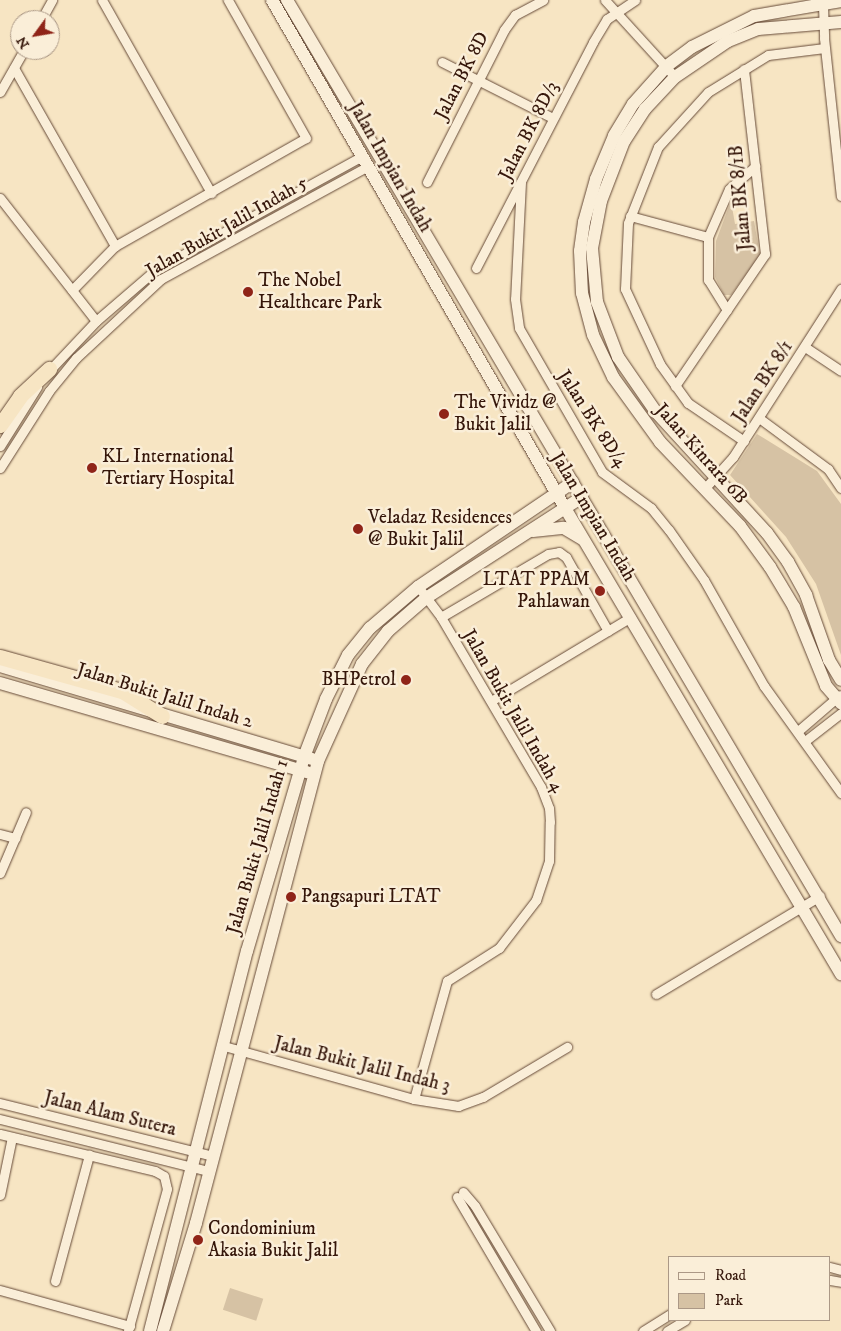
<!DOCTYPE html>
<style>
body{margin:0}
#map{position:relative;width:841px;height:1331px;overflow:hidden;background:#f7e5c3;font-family:"IM FELL DW Pica",serif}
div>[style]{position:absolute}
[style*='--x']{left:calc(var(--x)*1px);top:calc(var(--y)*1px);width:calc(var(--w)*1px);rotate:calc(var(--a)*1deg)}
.green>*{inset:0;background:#d6c2a4;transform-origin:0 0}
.roads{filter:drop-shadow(0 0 1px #664a38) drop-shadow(0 0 1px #664a38)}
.street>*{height:9px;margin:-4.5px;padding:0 4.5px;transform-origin:4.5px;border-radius:4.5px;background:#faeed8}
.secondary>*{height:12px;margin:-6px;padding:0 6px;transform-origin:6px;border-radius:6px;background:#faeed8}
.highway>*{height:15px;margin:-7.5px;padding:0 7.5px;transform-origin:7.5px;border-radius:7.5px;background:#f7e5c3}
.dots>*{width:14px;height:14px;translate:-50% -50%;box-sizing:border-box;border:2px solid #faeed8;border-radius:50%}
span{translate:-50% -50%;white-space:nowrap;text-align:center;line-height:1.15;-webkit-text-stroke:5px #faeed8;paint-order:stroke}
.street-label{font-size:19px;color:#35160a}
.poi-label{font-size:19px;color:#35160a}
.left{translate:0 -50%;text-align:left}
.right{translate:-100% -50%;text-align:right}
.legend{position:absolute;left:668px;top:1256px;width:162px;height:65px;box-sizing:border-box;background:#faeed8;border:1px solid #ab9886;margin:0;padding:6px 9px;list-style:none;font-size:15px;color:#35160a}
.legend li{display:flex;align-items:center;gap:10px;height:25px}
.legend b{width:25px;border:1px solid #ab9886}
.north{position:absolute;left:10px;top:10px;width:50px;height:50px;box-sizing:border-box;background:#faeed8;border:1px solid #ab9886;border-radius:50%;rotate:238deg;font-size:14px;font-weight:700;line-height:20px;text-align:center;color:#35160a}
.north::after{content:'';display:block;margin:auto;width:18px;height:22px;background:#8f2418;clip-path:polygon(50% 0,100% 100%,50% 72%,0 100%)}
</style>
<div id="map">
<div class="green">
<div style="clip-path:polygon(731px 201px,735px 224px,754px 221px,760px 255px,731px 295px,724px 295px,715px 277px,716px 241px)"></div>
<div style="clip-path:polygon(757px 434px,817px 471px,841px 504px,841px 655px,816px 584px,786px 537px,730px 475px)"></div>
<div style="left:230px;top:1288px;width:35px;height:23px;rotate:18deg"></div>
</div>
<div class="roads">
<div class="street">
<div style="--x:102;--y:0;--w:222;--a:60.5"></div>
<div style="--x:605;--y:0;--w:104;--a:47.7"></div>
<div style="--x:823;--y:5;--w:33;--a:88"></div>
<div style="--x:824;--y:38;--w:159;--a:83.9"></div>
<div style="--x:41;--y:20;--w:23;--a:-61"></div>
<div style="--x:442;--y:62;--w:124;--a:26.8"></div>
<div style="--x:14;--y:68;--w:205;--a:60.4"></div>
<div style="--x:0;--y:92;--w:48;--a:-60.3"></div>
<div style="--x:427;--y:182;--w:170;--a:-63.1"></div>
<div style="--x:504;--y:30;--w:19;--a:-54"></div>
<div style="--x:515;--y:15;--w:32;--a:-28"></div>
<div style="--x:521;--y:182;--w:117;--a:92.9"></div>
<div style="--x:515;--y:299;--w:29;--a:82"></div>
<div style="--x:519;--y:328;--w:166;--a:60"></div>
<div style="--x:602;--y:472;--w:61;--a:36.3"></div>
<div style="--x:651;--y:508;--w:28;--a:51"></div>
<div style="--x:669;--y:530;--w:61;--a:55"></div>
<div style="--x:704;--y:580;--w:122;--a:60.5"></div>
<div style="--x:764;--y:686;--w:132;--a:54.3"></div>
<div style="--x:0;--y:198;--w:156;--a:52"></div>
<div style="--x:630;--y:216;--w:81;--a:15.1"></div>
<div style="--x:476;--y:268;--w:254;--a:-62.6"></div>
<div style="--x:593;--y:42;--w:27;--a:-59"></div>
<div style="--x:607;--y:19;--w:34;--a:-34"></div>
<div style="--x:72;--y:290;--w:62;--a:-45.7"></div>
<div style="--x:115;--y:246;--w:219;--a:-29.5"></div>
<div style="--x:306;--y:138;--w:159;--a:-119.5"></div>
<div style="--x:727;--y:310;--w:36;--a:-122"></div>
<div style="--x:708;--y:280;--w:43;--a:-90"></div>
<div style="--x:708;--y:237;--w:52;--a:-66.4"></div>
<div style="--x:729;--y:189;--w:35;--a:-41"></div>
<div style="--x:805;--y:347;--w:43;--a:33.7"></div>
<div style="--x:47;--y:373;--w:71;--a:-46.7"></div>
<div style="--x:96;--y:321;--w:78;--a:-40.8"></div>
<div style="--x:155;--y:270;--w:236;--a:-28.8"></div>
<div style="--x:675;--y:386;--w:160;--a:-55.7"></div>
<div style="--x:765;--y:254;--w:186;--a:-96.5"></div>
<div style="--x:759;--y:418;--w:86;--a:36.5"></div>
<div style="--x:828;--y:469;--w:23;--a:56"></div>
<div style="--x:744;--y:441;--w:68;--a:-145.8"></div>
<div style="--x:688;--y:403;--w:48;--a:-125.7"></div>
<div style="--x:660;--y:364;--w:83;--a:-115"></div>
<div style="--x:625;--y:289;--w:66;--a:-87.4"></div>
<div style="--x:628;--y:223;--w:82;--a:-68.5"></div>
<div style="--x:658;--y:147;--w:74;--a:-47.7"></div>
<div style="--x:708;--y:92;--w:70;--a:-31.7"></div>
<div style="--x:768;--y:55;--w:57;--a:-7"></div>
<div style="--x:0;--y:446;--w:70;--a:-57.9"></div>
<div style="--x:0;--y:468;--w:91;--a:-57.5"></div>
<div style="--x:49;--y:391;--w:43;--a:-50.7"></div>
<div style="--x:76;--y:358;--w:116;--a:-42.9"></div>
<div style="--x:161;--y:279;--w:236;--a:-28.6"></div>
<div style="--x:705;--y:488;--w:42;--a:-47.9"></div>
<div style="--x:733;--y:457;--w:200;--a:-57.3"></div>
<div style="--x:441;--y:617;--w:124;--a:-30.5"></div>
<div style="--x:548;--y:554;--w:11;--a:-10"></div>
<div style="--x:559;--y:552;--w:9;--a:36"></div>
<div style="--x:566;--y:557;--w:85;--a:60.4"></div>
<div style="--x:491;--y:701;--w:163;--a:-31"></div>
<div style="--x:798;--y:731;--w:55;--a:-40.6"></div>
<div style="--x:805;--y:741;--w:46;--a:-37.9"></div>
<div style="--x:0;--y:834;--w:16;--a:15"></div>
<div style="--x:0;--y:873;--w:66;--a:-66.9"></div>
<div style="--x:656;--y:994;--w:191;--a:-30.9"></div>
<div style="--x:224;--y:1046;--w:197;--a:15.6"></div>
<div style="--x:414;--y:1099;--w:45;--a:9"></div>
<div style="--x:458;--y:1106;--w:27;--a:-20"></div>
<div style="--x:483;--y:1097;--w:98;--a:-30.8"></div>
<div style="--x:414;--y:1099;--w:123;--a:-74.4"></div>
<div style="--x:447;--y:981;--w:62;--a:-32.4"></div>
<div style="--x:499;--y:948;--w:61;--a:-52.4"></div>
<div style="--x:536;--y:900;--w:41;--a:-71.6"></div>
<div style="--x:549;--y:861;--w:39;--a:-89"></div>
<div style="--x:550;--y:822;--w:14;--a:-94"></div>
<div style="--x:549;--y:808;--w:22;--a:-111"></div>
<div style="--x:541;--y:787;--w:197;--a:-120.5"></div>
<div style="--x:441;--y:617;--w:38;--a:-127"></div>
<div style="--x:0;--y:1103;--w:219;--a:14"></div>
<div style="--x:0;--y:1119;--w:215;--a:14"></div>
<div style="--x:0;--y:1134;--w:159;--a:13.4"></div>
<div style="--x:155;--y:1171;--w:10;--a:29"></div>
<div style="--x:164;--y:1176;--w:13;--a:77"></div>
<div style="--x:167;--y:1189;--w:147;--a:105.4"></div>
<div style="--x:463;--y:1192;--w:18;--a:49"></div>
<div style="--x:475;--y:1206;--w:146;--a:59"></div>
<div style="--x:0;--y:1195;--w:59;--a:-78.3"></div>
<div style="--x:457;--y:1197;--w:156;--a:59.5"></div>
<div style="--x:830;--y:1267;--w:11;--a:15"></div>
<div style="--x:830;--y:1280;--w:11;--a:10"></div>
<div style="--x:55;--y:1281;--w:131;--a:-74.9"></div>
<div style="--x:0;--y:1290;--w:135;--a:15.5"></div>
<div style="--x:643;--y:1331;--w:32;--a:-32"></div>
<div style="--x:667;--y:1331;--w:21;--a:-31"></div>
</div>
<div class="secondary">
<div style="--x:272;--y:0;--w:586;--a:60.02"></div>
<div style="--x:565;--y:508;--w:542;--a:59.36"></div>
<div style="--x:287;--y:0;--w:1088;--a:59.38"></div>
<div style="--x:841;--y:1;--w:88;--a:170.2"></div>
<div style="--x:754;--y:16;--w:69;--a:153.4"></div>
<div style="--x:692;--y:47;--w:31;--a:143"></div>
<div style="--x:667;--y:66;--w:51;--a:131.8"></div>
<div style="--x:633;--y:104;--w:37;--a:121"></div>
<div style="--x:614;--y:136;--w:47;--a:112.7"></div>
<div style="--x:596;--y:179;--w:45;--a:105.6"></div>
<div style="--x:584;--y:222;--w:29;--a:98"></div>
<div style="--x:580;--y:251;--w:42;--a:87.3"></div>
<div style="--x:582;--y:293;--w:43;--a:75.3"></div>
<div style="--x:593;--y:335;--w:47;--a:64.5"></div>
<div style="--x:613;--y:377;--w:80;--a:54.1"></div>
<div style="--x:660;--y:442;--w:116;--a:46.4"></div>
<div style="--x:740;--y:526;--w:51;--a:53.8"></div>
<div style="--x:770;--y:567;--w:47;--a:59"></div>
<div style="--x:794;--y:607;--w:85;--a:67.9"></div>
<div style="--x:826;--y:686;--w:23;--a:49"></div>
<div style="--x:841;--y:22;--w:83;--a:175.2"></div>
<div style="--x:758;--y:29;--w:32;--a:158"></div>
<div style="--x:728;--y:41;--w:64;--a:145.8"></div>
<div style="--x:675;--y:77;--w:44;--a:133.2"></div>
<div style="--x:645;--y:109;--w:38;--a:123"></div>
<div style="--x:624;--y:141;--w:64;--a:111"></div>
<div style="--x:601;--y:201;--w:48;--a:100.8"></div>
<div style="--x:592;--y:248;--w:54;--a:84.7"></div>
<div style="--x:597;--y:302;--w:59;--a:69.1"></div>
<div style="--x:618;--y:357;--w:67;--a:55.4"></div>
<div style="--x:656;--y:412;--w:164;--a:47.5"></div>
<div style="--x:767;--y:533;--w:36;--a:54"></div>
<div style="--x:788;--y:562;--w:38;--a:61"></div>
<div style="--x:806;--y:595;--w:69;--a:70.5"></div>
<div style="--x:829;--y:660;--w:23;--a:59"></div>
<div style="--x:533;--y:531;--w:31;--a:-6"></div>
<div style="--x:564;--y:528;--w:21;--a:31"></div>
<div style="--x:0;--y:666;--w:325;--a:16.6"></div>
<div style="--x:0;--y:683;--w:320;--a:16.2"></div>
<div style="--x:150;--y:1331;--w:392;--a:-75.7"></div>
<div style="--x:247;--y:951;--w:202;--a:-73.6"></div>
<div style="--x:304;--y:757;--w:62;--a:-69.2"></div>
<div style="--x:326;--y:699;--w:49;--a:-63.4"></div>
<div style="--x:348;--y:655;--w:35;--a:-51"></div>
<div style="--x:370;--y:628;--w:63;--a:-40.5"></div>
<div style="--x:418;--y:587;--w:187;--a:-34.1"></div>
<div style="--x:163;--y:1331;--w:113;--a:-73"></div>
<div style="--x:196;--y:1223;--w:478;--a:-75.2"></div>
<div style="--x:318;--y:761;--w:107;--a:-65.6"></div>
<div style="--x:362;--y:664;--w:42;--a:-51.8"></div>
<div style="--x:388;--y:631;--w:50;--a:-41"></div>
<div style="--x:426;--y:598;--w:186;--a:-32.9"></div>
</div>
<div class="highway">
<div style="--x:0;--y:425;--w:35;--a:-55"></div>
<div style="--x:20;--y:396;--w:40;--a:-43"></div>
<div style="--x:0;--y:657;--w:127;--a:15.6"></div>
<div style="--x:122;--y:691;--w:47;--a:32"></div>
</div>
</div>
<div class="dots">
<div style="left:248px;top:292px;background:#8f2418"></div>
<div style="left:444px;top:414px;background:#8f2418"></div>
<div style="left:92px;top:468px;background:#8f2418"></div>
<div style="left:358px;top:529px;background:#8f2418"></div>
<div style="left:600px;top:591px;background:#8f2418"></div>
<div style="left:406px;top:680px;background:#8f2418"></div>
<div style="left:291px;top:897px;background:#8f2418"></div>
<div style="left:198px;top:1240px;background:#8f2418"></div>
</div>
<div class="street-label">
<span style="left:462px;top:76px;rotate:-63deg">Jalan BK 8D</span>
<span style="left:529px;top:131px;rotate:-63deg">Jalan BK 8D/3</span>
<span style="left:390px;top:167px;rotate:60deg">Jalan Impian Indah</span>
<span style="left:741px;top:198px;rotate:-95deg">Jalan BK 8/1B</span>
<span style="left:227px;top:227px;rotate:-30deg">Jalan Bukit Jalil Indah 5</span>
<span style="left:763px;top:382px;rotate:-57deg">Jalan BK 8/1</span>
<span style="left:592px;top:419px;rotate:57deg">Jalan BK 8D/4</span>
<span style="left:701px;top:454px;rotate:48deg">Jalan Kinrara 6B</span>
<span style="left:593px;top:517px;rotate:59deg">Jalan Impian Indah</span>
<span style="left:165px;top:696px;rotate:17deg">Jalan Bukit Jalil Indah 2</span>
<span style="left:513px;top:711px;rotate:60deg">Jalan Bukit Jalil Indah 4</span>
<span style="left:258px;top:847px;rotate:-74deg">Jalan Bukit Jalil Indah 1</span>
<span style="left:362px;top:1065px;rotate:14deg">Jalan Bukit Jalil Indah 3</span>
<span style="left:110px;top:1114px;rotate:14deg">Jalan Alam Sutera</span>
</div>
<div class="poi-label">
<span class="left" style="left:258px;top:292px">The Nobel<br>Healthcare Park</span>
<span class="left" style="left:454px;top:414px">The Vividz @<br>Bukit Jalil</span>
<span class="left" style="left:102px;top:468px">KL International<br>Tertiary Hospital</span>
<span class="left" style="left:368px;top:529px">Veladaz Residences<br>@ Bukit Jalil</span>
<span class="right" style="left:590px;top:591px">LTAT PPAM<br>Pahlawan</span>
<span class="right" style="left:396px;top:680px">BHPetrol</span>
<span class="left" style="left:301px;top:897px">Pangsapuri LTAT</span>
<span class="left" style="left:208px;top:1240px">Condominium<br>Akasia Bukit Jalil</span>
</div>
<ul class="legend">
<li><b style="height:6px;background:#faeed8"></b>Road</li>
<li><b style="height:14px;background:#d6c2a4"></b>Park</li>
</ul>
<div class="north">N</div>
</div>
